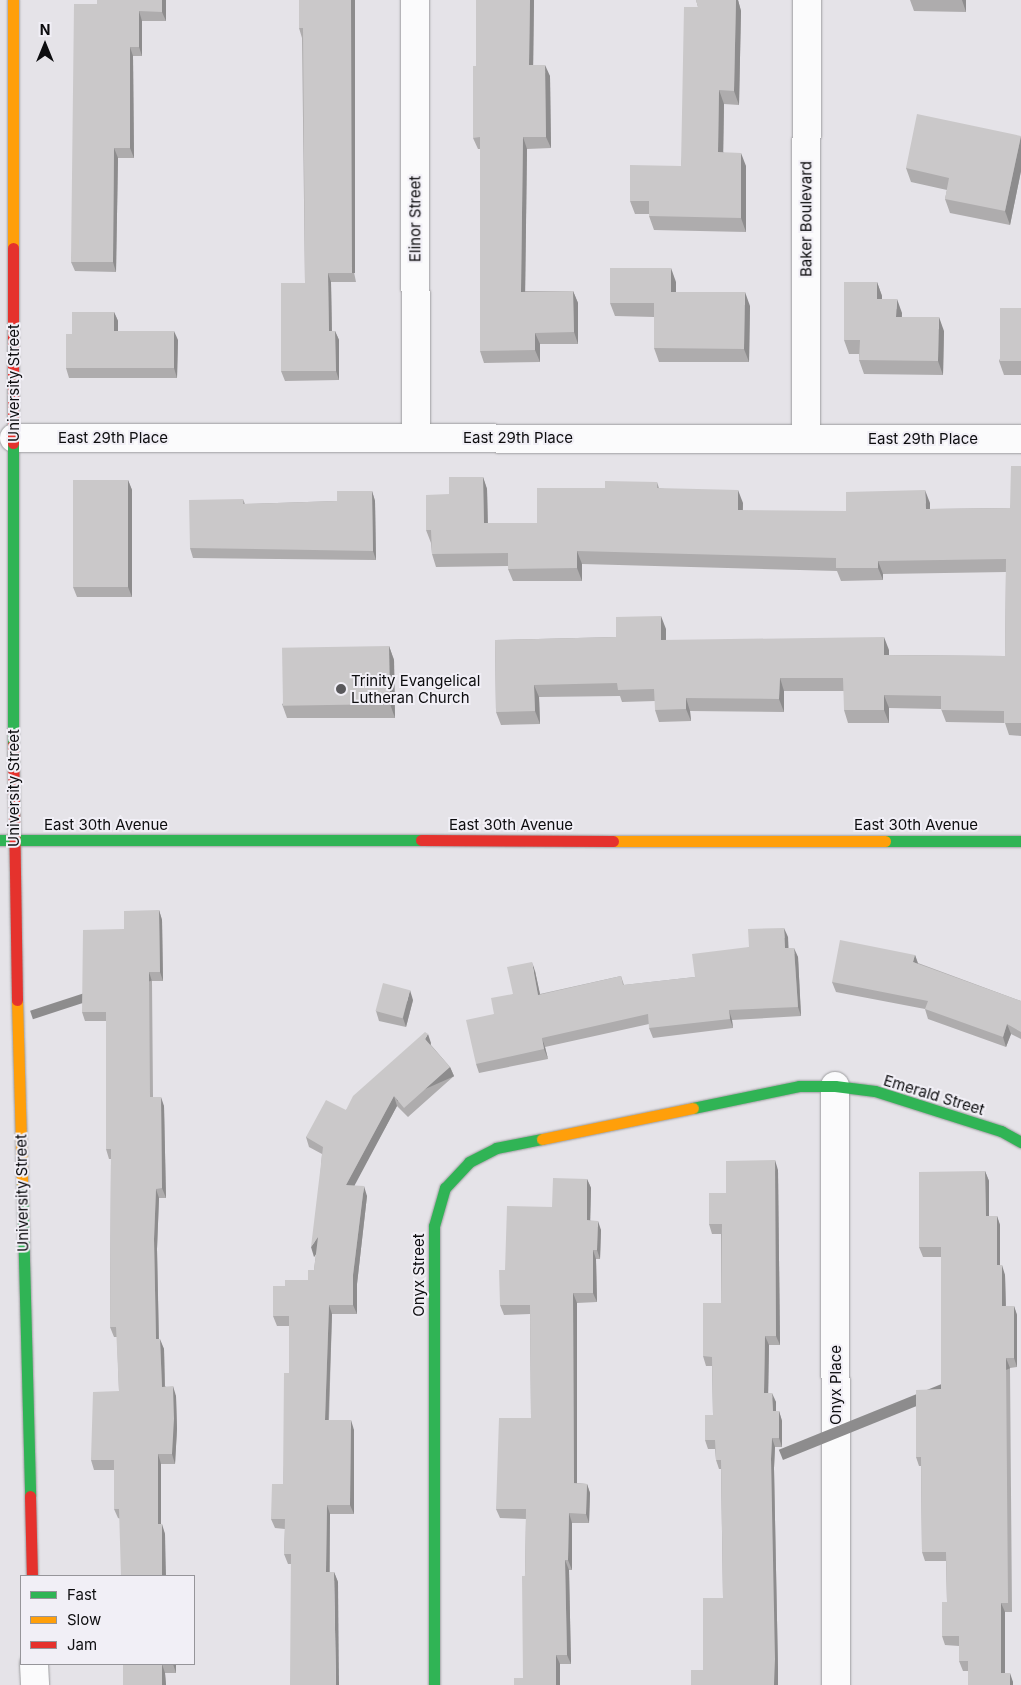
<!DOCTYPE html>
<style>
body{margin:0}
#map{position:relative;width:1021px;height:1685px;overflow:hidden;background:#e5e3e8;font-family:Inter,sans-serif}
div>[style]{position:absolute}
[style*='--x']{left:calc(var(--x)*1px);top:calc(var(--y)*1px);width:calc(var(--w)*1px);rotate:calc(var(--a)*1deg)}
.roads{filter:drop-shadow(0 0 1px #9c9c9e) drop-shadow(0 0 1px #9c9c9e)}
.street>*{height:28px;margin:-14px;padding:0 14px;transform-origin:14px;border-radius:14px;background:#fbfbfc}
.fast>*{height:11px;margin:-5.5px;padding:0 5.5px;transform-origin:5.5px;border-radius:5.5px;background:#30b455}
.slow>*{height:11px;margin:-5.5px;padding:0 5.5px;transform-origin:5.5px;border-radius:5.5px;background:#ff9f0a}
.jam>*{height:11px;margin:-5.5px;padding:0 5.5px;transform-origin:5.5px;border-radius:5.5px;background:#e5322d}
.wall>*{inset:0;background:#aeacad}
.shaded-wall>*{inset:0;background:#8d8c8d;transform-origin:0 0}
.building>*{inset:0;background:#cac8c9;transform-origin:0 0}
.dots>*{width:14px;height:14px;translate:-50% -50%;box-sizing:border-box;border:2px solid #f1eff6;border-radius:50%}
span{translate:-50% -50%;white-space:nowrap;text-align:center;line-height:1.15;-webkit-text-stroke:4px #f1eff6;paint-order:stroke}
.street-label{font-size:15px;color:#0d0d0f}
.poi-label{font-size:15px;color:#0d0d0f}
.left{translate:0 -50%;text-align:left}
.legend{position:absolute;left:20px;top:1575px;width:175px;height:90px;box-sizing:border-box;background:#f1eff6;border:1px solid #96959a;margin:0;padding:6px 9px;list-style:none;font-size:15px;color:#0d0d0f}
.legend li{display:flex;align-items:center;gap:10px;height:25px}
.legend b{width:25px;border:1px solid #96959a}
.north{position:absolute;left:20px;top:20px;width:50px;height:50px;-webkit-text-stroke:4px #f1eff6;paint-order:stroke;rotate:0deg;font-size:14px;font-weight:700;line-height:20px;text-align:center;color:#0d0d0f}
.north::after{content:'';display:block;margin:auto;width:18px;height:22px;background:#0d0d0f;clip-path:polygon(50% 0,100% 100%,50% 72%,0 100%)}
</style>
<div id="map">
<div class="roads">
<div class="street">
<div style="--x:415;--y:0;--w:438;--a:89.9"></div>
<div style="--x:14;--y:438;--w:1007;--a:0.06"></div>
<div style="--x:806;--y:438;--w:438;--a:-89.9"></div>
<div style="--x:835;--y:1086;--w:599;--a:89.9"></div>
<div style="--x:34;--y:1664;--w:21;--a:87"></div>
</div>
<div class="fast">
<div style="--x:13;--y:443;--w:302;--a:90"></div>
<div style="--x:0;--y:840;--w:421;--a:0"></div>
<div style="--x:885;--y:841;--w:136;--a:0"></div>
<div style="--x:693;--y:1108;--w:108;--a:-11.7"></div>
<div style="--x:799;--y:1086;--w:36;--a:0"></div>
<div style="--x:835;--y:1086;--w:40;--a:7.1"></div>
<div style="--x:875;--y:1091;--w:132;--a:17.6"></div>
<div style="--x:1001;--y:1131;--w:23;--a:29"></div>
<div style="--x:22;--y:1183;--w:313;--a:88.5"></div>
<div style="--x:434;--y:1685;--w:459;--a:-90"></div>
<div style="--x:434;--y:1226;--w:40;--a:-74"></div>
<div style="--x:445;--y:1188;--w:35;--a:-47"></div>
<div style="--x:469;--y:1162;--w:30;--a:-27"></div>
<div style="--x:496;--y:1148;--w:47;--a:-11.1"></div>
</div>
<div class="slow">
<div style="--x:13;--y:0;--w:248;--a:90"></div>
<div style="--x:613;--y:841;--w:272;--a:0"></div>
<div style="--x:17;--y:1000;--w:183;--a:88.4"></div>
<div style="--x:542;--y:1139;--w:154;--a:-11.6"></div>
</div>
<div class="jam">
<div style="--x:13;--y:248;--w:195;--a:90"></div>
<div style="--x:13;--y:745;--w:255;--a:89.1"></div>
<div style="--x:421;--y:840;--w:192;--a:0.3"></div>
<div style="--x:30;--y:1496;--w:80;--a:88.6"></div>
</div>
</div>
<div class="wall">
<div style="clip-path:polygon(166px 0,166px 21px,142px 21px,142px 56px,133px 56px,134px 158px,118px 158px,116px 272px,75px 271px,71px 262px,97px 4px)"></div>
<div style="clip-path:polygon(299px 0,356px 282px,331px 282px,332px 331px,335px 331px,339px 340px,339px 380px,285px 381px,281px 371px,305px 283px,302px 38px,299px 28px)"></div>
<div style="clip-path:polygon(476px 0,534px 0,533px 65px,550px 76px,551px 148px,527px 149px,525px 291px,573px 291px,578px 303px,578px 344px,540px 344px,540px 362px,484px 363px,480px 351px,480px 149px,478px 149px,473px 138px,476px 66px)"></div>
<div style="clip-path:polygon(696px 0,738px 0,741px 11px,739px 105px,724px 104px,723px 152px,746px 166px,746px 232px,654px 230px,649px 216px,649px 214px,635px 214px,630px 201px,681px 166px,698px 7px)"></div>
<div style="clip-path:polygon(910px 0,966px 0,966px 12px,914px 11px)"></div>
<div style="clip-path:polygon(1021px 137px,1021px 171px,1010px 225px,950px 213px,945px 199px,947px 190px,911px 182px,906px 168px)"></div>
<div style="clip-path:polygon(676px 282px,676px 292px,750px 306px,749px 362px,659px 362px,654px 348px,654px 317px,615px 316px,610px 303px)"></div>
<div style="clip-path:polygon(877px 282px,882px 296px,882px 299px,902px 313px,902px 317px,944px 331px,943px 375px,864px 374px,859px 360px,859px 354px,849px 354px,844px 340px)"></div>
<div style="clip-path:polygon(1021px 308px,1021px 375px,1004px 375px,999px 361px)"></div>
<div style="clip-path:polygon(114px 312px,118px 321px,118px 331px,178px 340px,177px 378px,69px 378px,66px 368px,72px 334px)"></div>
<div style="clip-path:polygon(1021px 466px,1021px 736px,1009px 735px,1005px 723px,946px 722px,941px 709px,889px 708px,889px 723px,848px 723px,844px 710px,844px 691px,784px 691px,784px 712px,690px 711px,691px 721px,659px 722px,655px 710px,655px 701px,622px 702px,620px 696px,539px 697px,540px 724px,501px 725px,496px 712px,495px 640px,616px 637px,666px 629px,666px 640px,889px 650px,889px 655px,1005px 656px,1006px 572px,883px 574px,883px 580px,841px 581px,837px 571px,582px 564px,582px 581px,513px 581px,508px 569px,508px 566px,436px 567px,432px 554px,431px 543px,426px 530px,449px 494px,483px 477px,487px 489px,488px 523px,537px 523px,605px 488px,657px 482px,659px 488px,743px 503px,743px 511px,846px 511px,930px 503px,930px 509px,1010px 508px)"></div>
<div style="clip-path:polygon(128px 480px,132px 490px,132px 597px,77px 597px,73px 587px)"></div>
<div style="clip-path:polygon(372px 491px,375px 501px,376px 560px,193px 558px,190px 548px,243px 499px,245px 504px,337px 501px)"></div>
<div style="clip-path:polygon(389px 646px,394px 660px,395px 718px,287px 718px,282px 704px)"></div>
<div style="clip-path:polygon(159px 910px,162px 920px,163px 981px,152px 981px,153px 1097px,164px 1106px,166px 1198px,159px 1198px,157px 1249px,159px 1339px,164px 1349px,165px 1386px,176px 1396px,177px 1429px,175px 1464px,161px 1464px,161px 1524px,165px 1534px,118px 1518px,114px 1509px,114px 1470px,94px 1470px,91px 1460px,119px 1391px,117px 1337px,114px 1337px,110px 1327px,111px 1159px,109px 1159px,106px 1149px,106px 1021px,85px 1021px,82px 1012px,124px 929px)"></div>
<div style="clip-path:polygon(788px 937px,788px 948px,798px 957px,801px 1016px,732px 1020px,733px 1028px,653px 1038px,649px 1028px,649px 1024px,545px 1047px,548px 1059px,479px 1073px,476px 1064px,494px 1014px,535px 971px,540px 994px,621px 976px,624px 985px,695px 977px,749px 947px)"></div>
<div style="clip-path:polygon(915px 955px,918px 963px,1021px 1001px,1021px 1039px,1011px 1034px,1006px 1047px,928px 1019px,925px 1009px,836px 992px,832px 982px)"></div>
<div style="clip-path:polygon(413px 1000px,406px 1027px,379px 1021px,376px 1011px)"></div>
<div style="clip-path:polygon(431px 1043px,431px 1045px,450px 1067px,454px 1076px,408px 1117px,397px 1106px,354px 1185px,367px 1196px,357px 1284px,357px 1314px,332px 1314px,329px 1420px,354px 1430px,354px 1514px,330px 1514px,330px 1572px,334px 1572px,338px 1582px,291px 1564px,288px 1564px,284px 1554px,285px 1529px,275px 1528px,271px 1519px,283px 1484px,289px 1373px,289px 1326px,277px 1326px,273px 1316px,285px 1286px,308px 1280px,314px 1270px,316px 1254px,314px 1257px,322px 1154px,309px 1147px,306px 1137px,346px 1110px)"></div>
<div style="clip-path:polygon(778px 1170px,780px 1345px,769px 1345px,768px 1393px,776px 1402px,776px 1411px,779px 1411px,782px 1421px,782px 1447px,775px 1447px,774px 1468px,778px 1669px,778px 1685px,691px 1685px,703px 1670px,723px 1598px,721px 1469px,719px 1469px,716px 1460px,715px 1449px,708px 1449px,705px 1440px,713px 1415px,712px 1366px,706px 1366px,703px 1356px,721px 1303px,721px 1234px,712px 1234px,709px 1224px,726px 1193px)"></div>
<div style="clip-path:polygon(985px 1171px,989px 1181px,989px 1216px,997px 1216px,1000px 1225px,1000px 1265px,1005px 1275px,1006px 1306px,1014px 1306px,1017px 1315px,1017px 1367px,1010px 1368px,1012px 1612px,1005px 1612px,1005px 1673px,1013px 1682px,1013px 1685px,968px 1685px,968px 1671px,963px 1671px,959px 1661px,959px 1646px,945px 1645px,942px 1636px,947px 1602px,946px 1561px,925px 1561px,922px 1552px,921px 1466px,919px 1466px,916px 1457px,941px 1389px,941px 1257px,923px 1257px,919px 1247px)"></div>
<div style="clip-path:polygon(587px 1179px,591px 1188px,590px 1220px,601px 1230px,600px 1259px,596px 1259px,597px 1302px,577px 1303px,577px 1483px,587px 1484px,590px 1493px,589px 1523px,572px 1523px,572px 1570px,569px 1570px,571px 1664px,560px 1664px,523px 1678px,526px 1519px,500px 1518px,496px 1509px,531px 1418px,530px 1314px,504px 1315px,500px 1305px,505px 1270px,552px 1207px)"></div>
<div style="clip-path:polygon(123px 1664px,176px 1664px,176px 1673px,165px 1673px,166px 1685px,123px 1685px)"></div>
</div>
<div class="shaded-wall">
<div style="clip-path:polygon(162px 0,166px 0,166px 21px,162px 12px)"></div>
<div style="left:351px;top:0;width:4px;height:273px"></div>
<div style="clip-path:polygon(530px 0,534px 0,533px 77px,529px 65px)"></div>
<div style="clip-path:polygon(736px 0,738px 0,741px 11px,739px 105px,734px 91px)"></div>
<div style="clip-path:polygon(962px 0,966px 0,966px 12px)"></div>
<div style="clip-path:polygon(139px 11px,142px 21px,142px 56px,139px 47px)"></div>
<div style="clip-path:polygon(130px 47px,133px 56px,134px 158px,130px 148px)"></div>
<div style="clip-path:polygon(545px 65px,550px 76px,551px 148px,546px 137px)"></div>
<div style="clip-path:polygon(719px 90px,724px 104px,723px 166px,718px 152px)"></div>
<div style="clip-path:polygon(1021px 136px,1021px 171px,1010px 225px,1005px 211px)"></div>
<div style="clip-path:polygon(523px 137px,527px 149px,525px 303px,521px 292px)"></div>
<div style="clip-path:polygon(114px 148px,118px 158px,116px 272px,113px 262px)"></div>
<div style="clip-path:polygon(741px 153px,746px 166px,746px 232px,741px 218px)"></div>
<div style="clip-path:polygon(671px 268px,676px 282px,676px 306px,671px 292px)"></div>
<div style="clip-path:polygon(328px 273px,331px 282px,332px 340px,329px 331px)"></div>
<div style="clip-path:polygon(877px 282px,882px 296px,882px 313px,877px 299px)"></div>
<div style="clip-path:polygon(573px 291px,578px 303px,578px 344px,574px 332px)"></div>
<div style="clip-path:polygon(745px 292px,750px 306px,749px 362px,744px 349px)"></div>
<div style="clip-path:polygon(897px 299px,902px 313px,901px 331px,896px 317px)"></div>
<div style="clip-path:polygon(114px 312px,118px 321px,118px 340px,114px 331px)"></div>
<div style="clip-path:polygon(939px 317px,944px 331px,943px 375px,938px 361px)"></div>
<div style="clip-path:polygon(174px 331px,178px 340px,177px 378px,174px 368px)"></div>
<div style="clip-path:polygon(335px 331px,339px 340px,339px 380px,336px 371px)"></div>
<div style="clip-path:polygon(535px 333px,540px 344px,540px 362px,535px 350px)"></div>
<div style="clip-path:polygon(483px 477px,487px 489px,488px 536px,484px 523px)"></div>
<div style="clip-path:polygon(128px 480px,132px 490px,132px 597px,128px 587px)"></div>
<div style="clip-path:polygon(738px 490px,743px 503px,742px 523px,738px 510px)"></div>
<div style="clip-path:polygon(925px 490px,930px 503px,930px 522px,926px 509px)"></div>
<div style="clip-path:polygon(372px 491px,375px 501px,376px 560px,373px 551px)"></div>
<div style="clip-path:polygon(577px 551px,582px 564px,582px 581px,577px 568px)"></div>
<div style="clip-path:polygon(878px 561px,883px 574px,883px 580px,878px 568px)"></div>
<div style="clip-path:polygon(661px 616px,666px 629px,666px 652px,661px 640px)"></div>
<div style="clip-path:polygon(884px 637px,889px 650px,889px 668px,884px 655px)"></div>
<div style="clip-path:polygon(389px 646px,394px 660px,395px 718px,390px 704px)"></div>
<div style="clip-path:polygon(780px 678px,784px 691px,784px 712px,779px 699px)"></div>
<div style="clip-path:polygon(534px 685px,539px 697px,540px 724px,535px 711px)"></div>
<div style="clip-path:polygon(884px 695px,889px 708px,889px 723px,884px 710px)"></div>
<div style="clip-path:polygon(686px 698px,690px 711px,691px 721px,686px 709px)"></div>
<div style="clip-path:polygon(159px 910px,162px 920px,163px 981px,160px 972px)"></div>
<div style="clip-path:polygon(784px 928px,788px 937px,789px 958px,785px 948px)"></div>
<div style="clip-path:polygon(794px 948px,798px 957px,801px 1016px,798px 1007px)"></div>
<div style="clip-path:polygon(915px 955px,918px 964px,913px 962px)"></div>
<div style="clip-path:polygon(532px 962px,535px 971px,542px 1004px,538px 995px)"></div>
<div style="left:149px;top:972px;width:9px;height:125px;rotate:72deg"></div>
<div style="clip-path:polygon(410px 990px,413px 1000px,406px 1027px,403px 1018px)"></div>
<div style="clip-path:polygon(729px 1010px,732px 1020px,733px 1028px,730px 1019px)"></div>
<div style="clip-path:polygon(1007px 1024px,1011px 1034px,1006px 1047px,1003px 1037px)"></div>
<div style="clip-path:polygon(428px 1034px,431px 1043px,429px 1048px,425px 1039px)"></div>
<div style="clip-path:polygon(542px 1038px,545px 1047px,548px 1059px,544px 1049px)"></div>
<div style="left:450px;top:1067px;width:10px;height:62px;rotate:66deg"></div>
<div style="clip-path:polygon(394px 1096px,397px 1106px,350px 1194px,346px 1185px)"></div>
<div style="clip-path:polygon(161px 1097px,164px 1106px,166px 1198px,162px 1188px)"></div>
<div style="clip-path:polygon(775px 1160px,778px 1170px,780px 1345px,776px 1336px)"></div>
<div style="clip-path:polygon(985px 1171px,989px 1181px,989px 1225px,986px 1216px)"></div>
<div style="clip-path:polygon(587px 1179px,591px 1188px,590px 1230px,587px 1220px)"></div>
<div style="clip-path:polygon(364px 1186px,367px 1196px,357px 1284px,357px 1314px,353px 1305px,353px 1275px)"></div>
<div style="clip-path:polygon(156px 1189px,159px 1198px,157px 1249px,159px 1349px,156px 1339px,154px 1239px)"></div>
<div style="clip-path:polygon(997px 1216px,1000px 1225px,1000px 1275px,997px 1265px)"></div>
<div style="clip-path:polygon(598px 1221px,601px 1230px,600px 1259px,597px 1250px)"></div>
<div style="clip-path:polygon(318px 1237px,322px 1246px,314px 1257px,311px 1247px)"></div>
<div style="clip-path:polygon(593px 1250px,596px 1259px,597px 1302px,593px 1293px)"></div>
<div style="clip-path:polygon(1002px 1265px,1005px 1275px,1006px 1315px,1002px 1306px)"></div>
<div style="clip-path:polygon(573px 1293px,577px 1303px,577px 1493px,574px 1483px)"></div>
<div style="clip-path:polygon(329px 1305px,332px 1314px,328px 1430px,325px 1420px)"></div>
<div style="clip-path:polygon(1014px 1306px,1017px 1315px,1017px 1367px,1014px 1358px)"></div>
<div style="clip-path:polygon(765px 1336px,769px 1345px,768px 1403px,764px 1393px)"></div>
<div style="clip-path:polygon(160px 1339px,164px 1349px,165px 1396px,162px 1387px)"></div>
<div style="left:1006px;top:1358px;width:11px;height:245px;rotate:68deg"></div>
<div style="clip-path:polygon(173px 1386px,176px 1396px,177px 1429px,175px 1464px,172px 1454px)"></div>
<div style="clip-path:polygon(772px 1393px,776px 1402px,776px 1421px,773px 1411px)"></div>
<div style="clip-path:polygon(779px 1411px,782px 1421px,782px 1447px,779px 1438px)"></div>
<div style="clip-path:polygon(351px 1420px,354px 1430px,354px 1514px,350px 1505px)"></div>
<div style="clip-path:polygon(772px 1438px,775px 1447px,774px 1468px,778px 1669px,778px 1685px,774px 1685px,771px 1459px)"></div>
<div style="clip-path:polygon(158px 1454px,161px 1464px,161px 1534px,158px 1524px)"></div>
<div style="clip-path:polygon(587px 1484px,590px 1493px,589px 1523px,586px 1514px)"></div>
<div style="clip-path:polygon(327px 1505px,330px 1514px,329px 1582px,326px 1572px)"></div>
<div style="clip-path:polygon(569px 1513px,572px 1523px,572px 1570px,568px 1560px)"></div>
<div style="clip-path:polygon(162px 1524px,165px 1534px,166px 1576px,162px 1576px)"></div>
<div style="clip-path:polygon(565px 1560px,569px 1570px,571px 1664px,567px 1655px)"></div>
<div style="clip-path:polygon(334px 1572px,338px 1582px,339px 1685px,336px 1685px)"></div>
<div style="clip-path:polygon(1001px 1603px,1005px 1612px,1005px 1683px,1001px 1673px)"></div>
<div style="clip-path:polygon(194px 1618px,194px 1619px,195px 1654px,194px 1652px)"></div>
<div style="clip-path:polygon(556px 1655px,560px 1664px,560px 1685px,556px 1685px)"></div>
<div style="clip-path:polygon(162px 1664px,165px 1673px,166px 1685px,162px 1685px)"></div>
<div style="clip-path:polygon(173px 1664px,176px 1664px,176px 1673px)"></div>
<div style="clip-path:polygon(1010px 1673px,1013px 1682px,1013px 1685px,1010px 1685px)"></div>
</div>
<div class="building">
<div style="clip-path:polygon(97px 0,162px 0,162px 12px,139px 11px,139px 47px,130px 47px,130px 148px,114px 148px,113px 262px,71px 262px,74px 4px,97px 4px)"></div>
<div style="clip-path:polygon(299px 0,351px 0,352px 273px,328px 273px,329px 331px,335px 331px,336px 371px,281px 371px,281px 283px,305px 283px,303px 28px,299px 28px)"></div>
<div style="clip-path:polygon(476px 0,530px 0,529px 65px,545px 65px,546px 137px,523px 137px,521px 292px,573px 291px,574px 332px,535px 333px,535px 350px,480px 351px,480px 137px,473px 138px,473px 66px,476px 66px)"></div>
<div style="clip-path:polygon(696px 0,736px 0,734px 91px,719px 90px,718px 152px,741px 153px,741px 218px,649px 216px,649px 201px,630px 201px,630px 165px,681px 166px,684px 7px,698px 7px)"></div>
<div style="clip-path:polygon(917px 114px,1021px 136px,1005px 211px,945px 199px,949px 178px,906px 168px)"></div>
<div style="clip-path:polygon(610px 268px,671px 268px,671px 292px,745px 292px,744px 349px,654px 348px,654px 303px,610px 303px)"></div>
<div style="clip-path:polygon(844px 282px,877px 282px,877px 299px,897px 299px,896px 317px,939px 317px,938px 361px,859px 360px,860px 340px,844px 340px)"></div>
<div style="left:1000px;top:308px;width:21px;height:53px"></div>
<div style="clip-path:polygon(72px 312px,114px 312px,114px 331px,174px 331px,174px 368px,66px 368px,66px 334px,72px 334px)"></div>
<div style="clip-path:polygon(1011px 466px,1021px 466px,1021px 723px,1004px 723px,1004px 711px,941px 710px,941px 696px,884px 695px,884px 710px,844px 710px,843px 678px,780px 678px,779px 699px,686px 698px,686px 709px,655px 710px,654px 689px,618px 690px,617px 683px,534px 685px,535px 711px,496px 712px,495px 640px,616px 637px,616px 617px,661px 616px,661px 640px,884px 637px,884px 655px,1005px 656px,1006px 559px,878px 561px,878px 568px,836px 568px,836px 558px,577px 551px,577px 568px,508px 569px,508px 553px,432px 554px,431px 530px,426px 530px,426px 495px,449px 494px,449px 477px,483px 477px,484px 523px,537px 523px,537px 488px,605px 488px,605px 481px,657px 482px,657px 488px,738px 490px,738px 510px,846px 511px,846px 492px,925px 490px,926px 509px,1010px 508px)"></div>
<div style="left:73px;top:480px;width:55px;height:107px"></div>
<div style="clip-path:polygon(337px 491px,372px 491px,373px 551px,190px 548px,189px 500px,243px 499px,243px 504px,337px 501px)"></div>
<div style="left:389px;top:646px;width:58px;height:107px;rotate:89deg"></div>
<div style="clip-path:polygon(159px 910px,160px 972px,149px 972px,150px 1097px,161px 1097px,162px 1188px,156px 1189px,154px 1239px,156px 1339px,160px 1339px,162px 1387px,173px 1386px,174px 1419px,172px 1454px,158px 1454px,158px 1524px,162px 1524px,162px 1576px,121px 1576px,119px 1509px,114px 1509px,114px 1460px,91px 1460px,93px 1392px,119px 1391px,116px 1327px,110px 1327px,111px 1149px,106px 1149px,106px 1012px,82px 1012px,83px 930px,124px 929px,124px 911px)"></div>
<div style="clip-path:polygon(784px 928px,785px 948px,794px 948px,798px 1007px,729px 1010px,730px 1019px,649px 1028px,648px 1014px,542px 1038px,544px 1049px,476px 1064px,466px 1020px,494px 1014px,491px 998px,513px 994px,507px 967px,532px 962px,538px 995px,621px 976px,623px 985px,695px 977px,692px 954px,749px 947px,748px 929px)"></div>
<div style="clip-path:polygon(840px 940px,915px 955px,913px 962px,1021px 1001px,1021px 1032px,1007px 1024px,1003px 1037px,925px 1009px,928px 1001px,832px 982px)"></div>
<div style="left:383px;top:983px;width:28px;height:29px;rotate:15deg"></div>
<div style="clip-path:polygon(425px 1032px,428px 1034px,425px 1039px,450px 1067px,404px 1108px,394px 1096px,346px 1185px,364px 1186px,353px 1275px,353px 1305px,329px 1305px,325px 1420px,351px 1420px,350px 1505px,327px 1505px,326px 1572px,334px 1572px,336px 1685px,290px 1685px,291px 1554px,284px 1554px,285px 1519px,271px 1519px,272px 1484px,283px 1484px,284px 1373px,289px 1373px,289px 1316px,273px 1316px,273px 1286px,285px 1286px,285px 1280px,308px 1280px,308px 1270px,314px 1270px,318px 1237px,311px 1247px,323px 1147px,306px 1137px,326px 1100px,346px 1110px,353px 1096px)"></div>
<div style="clip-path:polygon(775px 1160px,776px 1336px,765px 1336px,764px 1393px,772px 1393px,773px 1411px,779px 1411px,779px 1438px,772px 1438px,771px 1459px,775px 1659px,774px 1685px,691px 1685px,691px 1670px,703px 1670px,703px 1598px,723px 1598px,721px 1460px,716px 1460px,715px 1440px,705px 1440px,705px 1415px,713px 1415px,712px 1357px,703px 1356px,703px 1303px,721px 1303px,722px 1224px,709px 1224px,709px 1193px,726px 1193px,726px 1161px)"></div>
<div style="clip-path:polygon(985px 1171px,986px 1216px,997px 1216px,997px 1265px,1002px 1265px,1002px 1306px,1014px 1306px,1014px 1358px,1006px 1358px,1008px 1603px,1001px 1603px,1001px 1673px,1010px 1673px,1010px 1685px,968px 1685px,968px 1661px,959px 1661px,959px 1636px,942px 1636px,942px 1602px,947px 1602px,946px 1552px,922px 1552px,921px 1457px,916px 1457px,916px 1390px,941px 1389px,941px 1247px,919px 1247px,919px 1172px)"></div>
<div style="clip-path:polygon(553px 1178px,587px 1179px,587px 1220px,598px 1221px,597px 1250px,593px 1250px,593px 1293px,573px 1293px,574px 1483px,587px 1484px,586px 1514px,569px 1513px,568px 1560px,565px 1560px,567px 1655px,556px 1655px,556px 1685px,514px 1685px,514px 1678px,523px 1678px,522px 1576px,525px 1576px,526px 1509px,496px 1509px,499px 1418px,531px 1418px,530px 1305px,500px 1305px,499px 1270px,505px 1270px,507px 1206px,552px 1207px)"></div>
<div style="clip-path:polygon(123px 1664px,173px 1664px,162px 1664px,162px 1685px,123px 1685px)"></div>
</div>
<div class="dots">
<div style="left:341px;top:689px;background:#59585b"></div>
</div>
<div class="street-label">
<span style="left:415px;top:219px;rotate:-90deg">Elinor Street</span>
<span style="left:806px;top:219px;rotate:-90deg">Baker Boulevard</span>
<span style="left:14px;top:383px;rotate:-90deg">University Street</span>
<span style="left:113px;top:438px">East 29th Place</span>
<span style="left:518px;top:438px">East 29th Place</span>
<span style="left:923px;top:439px">East 29th Place</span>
<span style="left:14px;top:788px;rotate:-90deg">University Street</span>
<span style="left:106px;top:825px">East 30th Avenue</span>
<span style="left:511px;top:825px">East 30th Avenue</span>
<span style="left:916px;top:825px">East 30th Avenue</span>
<span style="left:934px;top:1095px;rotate:17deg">Emerald Street</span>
<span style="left:22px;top:1193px;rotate:-91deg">University Street</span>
<span style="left:419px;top:1275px;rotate:-90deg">Onyx Street</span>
<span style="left:836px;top:1385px;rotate:-90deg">Onyx Place</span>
</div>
<div class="poi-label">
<span class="left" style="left:351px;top:689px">Trinity Evangelical<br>Lutheran Church</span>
</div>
<ul class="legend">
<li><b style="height:6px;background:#30b455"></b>Fast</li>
<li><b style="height:6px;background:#ff9f0a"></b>Slow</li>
<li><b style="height:6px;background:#e5322d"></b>Jam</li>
</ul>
<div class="north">N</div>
</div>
